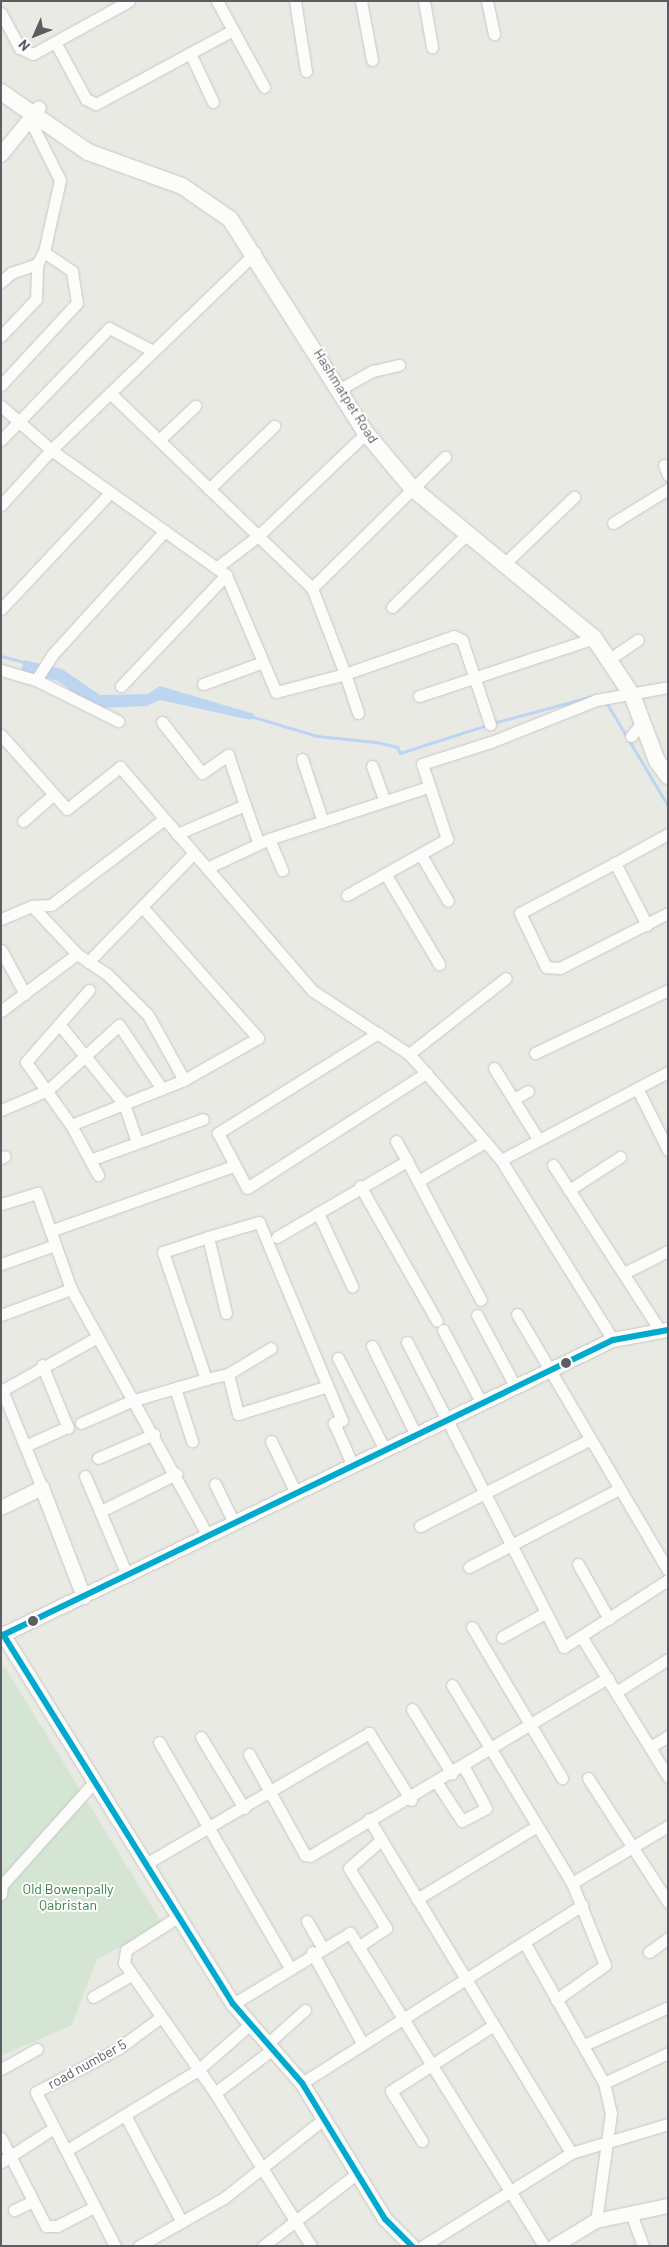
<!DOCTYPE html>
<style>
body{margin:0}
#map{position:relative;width:669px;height:2247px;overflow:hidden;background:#eaeae5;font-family:Barlow,sans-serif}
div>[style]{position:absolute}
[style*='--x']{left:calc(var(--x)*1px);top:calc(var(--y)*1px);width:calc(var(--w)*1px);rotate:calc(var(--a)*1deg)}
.green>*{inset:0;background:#d4e5d3}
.water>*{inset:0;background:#bcd5f1}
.stream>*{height:3px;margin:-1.5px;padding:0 1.5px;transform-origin:1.5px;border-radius:1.5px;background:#bcd5f1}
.roads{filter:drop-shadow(0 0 1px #c6c6c6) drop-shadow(0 0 1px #c6c6c6)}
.minor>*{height:11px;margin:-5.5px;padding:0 5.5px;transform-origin:5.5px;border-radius:5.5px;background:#fcfcfb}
.tertiary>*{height:14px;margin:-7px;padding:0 7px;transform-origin:7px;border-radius:7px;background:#fcfcfb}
.secondary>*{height:16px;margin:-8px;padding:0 8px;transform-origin:8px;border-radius:8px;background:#fcfcfb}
.bus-1>*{height:6px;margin:-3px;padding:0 3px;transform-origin:3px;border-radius:3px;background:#00a9ce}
.dots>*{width:14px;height:14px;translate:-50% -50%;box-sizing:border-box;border:2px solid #fff;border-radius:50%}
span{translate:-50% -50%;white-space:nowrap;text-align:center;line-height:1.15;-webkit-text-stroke:4px #fff;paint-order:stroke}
.street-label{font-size:14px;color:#5b5d62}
.park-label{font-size:14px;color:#3d7f47}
.frame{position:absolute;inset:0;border:2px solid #5b5d62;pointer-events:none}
.north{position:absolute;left:10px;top:10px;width:50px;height:50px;-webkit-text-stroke:4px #fff;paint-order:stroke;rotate:226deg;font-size:14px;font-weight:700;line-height:20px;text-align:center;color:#5b5d62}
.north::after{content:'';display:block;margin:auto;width:18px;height:22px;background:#5b5d62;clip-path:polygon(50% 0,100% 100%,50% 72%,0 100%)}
</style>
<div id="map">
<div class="green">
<div style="clip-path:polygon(5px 1667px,163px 1925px,97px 1959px,72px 2025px,1px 2056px,1px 1669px)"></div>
</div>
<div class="water">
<div style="clip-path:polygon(24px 660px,62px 669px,100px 695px,148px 694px,160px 686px,254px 714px,251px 720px,160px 700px,147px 706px,96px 708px,58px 681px,21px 672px)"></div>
</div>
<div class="stream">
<div style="--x:1;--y:656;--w:27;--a:15"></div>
<div style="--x:606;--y:702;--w:121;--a:59.2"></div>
<div style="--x:250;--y:716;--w:70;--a:16.6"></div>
<div style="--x:317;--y:736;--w:59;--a:5.8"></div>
<div style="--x:376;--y:742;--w:22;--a:13"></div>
<div style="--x:397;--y:747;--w:7;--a:63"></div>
<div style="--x:400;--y:753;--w:91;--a:-17.8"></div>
<div style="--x:493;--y:723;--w:104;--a:-15.1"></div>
</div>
<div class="roads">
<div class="minor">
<div style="--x:217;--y:1;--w:98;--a:61.3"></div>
<div style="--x:295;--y:1;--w:71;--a:81.1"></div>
<div style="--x:361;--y:1;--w:60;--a:79.4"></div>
<div style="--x:424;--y:1;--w:47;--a:80.1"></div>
<div style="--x:487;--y:1;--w:34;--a:78"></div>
<div style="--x:1;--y:13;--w:40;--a:62"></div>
<div style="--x:20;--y:48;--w:14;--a:25"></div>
<div style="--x:33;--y:54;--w:110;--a:-28.9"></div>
<div style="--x:55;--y:42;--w:65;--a:61.5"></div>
<div style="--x:86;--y:99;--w:11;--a:27"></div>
<div style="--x:96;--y:104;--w:156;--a:-28.4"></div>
<div style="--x:190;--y:53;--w:54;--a:64.9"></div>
<div style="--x:1;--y:282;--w:13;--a:-42"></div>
<div style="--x:11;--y:273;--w:28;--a:-19"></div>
<div style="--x:1;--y:336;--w:51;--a:-46.6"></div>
<div style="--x:36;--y:299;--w:35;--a:-88"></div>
<div style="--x:37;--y:264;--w:14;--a:-60"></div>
<div style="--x:1;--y:385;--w:112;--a:-47.2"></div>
<div style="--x:77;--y:303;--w:32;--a:-99"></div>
<div style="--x:72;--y:271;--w:34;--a:-146"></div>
<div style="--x:44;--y:252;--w:74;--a:-77.5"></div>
<div style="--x:60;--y:180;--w:67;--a:-116.6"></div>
<div style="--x:340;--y:389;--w:38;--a:-29"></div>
<div style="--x:373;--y:371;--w:27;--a:-13"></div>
<div style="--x:1;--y:406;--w:67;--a:41.3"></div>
<div style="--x:51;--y:450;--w:215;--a:35.5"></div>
<div style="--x:226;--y:575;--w:127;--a:66.9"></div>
<div style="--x:276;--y:692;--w:71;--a:-14.6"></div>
<div style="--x:345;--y:674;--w:92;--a:-111"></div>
<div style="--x:312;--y:588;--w:281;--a:-136"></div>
<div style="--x:1;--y:440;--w:156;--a:-46"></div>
<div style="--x:109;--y:328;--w:50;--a:27.6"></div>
<div style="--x:159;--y:440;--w:50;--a:-43.4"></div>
<div style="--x:664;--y:465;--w:11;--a:68"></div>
<div style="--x:209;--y:489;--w:91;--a:-44.1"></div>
<div style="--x:1;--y:505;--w:74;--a:-47.7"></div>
<div style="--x:51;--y:450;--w:284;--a:-44"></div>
<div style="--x:613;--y:523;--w:65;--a:-31.7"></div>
<div style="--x:502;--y:566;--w:100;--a:-43.8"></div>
<div style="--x:216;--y:568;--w:53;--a:-37.3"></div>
<div style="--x:258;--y:536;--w:149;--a:-43.6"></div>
<div style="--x:312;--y:588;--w:187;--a:-44.6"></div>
<div style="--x:392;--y:607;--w:102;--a:-44.2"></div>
<div style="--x:1;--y:609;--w:159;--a:-46.8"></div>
<div style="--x:608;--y:660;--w:36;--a:-34"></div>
<div style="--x:1;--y:670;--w:36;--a:16"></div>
<div style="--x:36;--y:680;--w:92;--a:26.6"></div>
<div style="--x:36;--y:680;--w:30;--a:-57"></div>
<div style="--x:52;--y:655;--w:168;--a:-47.7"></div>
<div style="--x:203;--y:684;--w:64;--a:-20.1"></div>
<div style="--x:121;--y:686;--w:153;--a:-46.6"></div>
<div style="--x:419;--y:696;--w:184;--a:-18.3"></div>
<div style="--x:358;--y:713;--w:41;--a:-108.4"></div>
<div style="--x:345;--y:674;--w:115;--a:-19.2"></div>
<div style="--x:454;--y:636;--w:9;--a:27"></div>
<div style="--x:462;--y:640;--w:89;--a:71.6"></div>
<div style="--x:162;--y:722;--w:65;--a:51.9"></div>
<div style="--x:202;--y:773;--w:32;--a:-35"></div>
<div style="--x:228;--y:755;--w:53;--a:71.2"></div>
<div style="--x:245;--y:805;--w:74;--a:156.9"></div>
<div style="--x:1;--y:735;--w:99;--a:48.3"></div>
<div style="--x:67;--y:809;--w:68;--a:-38.4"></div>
<div style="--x:120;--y:767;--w:296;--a:49.3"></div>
<div style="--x:313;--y:991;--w:115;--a:33.3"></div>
<div style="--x:409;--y:1054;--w:25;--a:48"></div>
<div style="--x:426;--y:1073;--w:115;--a:49.2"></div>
<div style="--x:501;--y:1160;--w:212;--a:58.1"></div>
<div style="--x:631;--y:736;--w:16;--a:-50"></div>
<div style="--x:302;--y:759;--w:66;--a:71.6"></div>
<div style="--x:372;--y:766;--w:37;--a:70"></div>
<div style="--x:245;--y:805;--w:41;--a:70.3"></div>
<div style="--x:23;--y:821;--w:41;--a:-41.1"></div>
<div style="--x:269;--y:839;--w:34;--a:67"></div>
<div style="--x:421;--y:855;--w:53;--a:59.6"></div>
<div style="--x:615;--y:863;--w:107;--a:152.2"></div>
<div style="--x:520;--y:913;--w:60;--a:64.3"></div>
<div style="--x:546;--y:967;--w:14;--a:4"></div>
<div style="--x:560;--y:968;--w:121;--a:-27"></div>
<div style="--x:207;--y:868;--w:68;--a:-25.1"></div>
<div style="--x:269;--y:839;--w:167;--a:-18.1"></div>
<div style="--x:386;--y:875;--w:104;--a:59.2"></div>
<div style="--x:347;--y:895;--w:115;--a:-29.2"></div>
<div style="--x:447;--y:839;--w:79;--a:-108.4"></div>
<div style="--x:422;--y:764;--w:72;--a:-17.7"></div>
<div style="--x:491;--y:742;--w:113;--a:-21.8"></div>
<div style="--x:596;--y:700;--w:73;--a:-10.2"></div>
<div style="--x:32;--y:906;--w:66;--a:46.8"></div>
<div style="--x:77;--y:954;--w:36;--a:34"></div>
<div style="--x:107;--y:974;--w:58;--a:45"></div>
<div style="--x:148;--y:1015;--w:74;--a:61"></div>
<div style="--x:1;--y:919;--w:34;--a:-23"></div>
<div style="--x:32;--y:906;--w:19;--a:-3"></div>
<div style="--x:51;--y:905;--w:141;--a:-37.2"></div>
<div style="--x:647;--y:925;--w:70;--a:-117.3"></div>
<div style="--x:615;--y:863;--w:60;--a:-28.7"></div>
<div style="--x:1;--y:950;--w:50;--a:61.4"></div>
<div style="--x:88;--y:962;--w:149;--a:-45.8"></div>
<div style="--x:89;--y:990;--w:96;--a:131.2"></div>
<div style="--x:26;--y:1062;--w:77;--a:54.5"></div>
<div style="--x:71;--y:1125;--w:57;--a:61.6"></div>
<div style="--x:1;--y:1011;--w:95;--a:-36.9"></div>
<div style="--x:59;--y:1024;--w:103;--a:50.9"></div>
<div style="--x:124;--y:1104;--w:40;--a:71.1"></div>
<div style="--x:378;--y:1033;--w:189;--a:148"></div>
<div style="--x:218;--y:1133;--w:62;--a:62.2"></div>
<div style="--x:247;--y:1188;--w:213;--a:-32.7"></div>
<div style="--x:535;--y:1053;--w:147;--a:-25.3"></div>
<div style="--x:409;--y:1054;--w:123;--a:-38.1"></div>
<div style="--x:494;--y:1068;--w:84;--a:58.2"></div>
<div style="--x:637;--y:1088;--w:69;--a:63.4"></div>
<div style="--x:514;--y:1099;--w:16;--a:-30"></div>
<div style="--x:1;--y:1110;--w:51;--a:-23.1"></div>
<div style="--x:48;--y:1090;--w:96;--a:-42.5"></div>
<div style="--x:119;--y:1025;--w:77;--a:56.1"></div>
<div style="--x:71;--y:1125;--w:122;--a:-21.7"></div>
<div style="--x:184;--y:1080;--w:85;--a:-29.6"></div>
<div style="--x:258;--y:1038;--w:175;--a:-131.5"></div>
<div style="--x:396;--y:1141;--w:23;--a:61"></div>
<div style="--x:1;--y:1158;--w:4;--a:-27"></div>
<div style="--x:90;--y:1160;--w:120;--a:-19.9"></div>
<div style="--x:501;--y:1160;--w:189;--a:-27.8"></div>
<div style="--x:553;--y:1165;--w:199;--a:57.1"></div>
<div style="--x:418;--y:1181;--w:78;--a:-30.2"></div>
<div style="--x:360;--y:1186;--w:155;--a:60.3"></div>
<div style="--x:569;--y:1190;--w:61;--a:-32.9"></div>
<div style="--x:1;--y:1204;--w:38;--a:-17"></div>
<div style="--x:37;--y:1193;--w:102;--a:70.5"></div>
<div style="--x:71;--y:1289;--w:282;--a:61"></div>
<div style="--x:318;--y:1213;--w:81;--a:65"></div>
<div style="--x:50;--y:1231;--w:195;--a:-19.5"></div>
<div style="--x:277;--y:1237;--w:151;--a:-30.3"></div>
<div style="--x:407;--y:1161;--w:157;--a:62"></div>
<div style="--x:1;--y:1264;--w:57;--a:-19.4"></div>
<div style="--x:624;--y:1273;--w:49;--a:-26.6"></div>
<div style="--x:226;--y:1313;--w:78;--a:-103.3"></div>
<div style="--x:208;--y:1237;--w:53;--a:-16.4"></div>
<div style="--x:259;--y:1222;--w:215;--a:67.3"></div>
<div style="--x:342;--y:1420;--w:9;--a:159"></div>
<div style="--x:334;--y:1423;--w:47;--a:66.2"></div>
<div style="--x:517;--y:1314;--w:297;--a:59.5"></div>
<div style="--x:1;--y:1315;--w:75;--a:-20.4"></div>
<div style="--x:477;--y:1315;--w:81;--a:61.8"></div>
<div style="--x:443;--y:1330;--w:84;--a:62.2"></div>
<div style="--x:407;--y:1342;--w:343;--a:62.8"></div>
<div style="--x:564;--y:1647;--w:20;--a:-33"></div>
<div style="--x:581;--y:1636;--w:166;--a:58.3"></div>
<div style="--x:372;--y:1346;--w:99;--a:63.7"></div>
<div style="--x:338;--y:1358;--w:103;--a:62.9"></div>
<div style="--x:42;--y:1365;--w:68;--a:67.6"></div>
<div style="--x:228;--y:1374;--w:50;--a:-31.2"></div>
<div style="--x:206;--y:1379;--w:23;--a:-13"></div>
<div style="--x:228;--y:1374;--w:41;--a:76"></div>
<div style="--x:238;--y:1414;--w:91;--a:-17.2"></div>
<div style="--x:175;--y:1388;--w:56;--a:72.2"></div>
<div style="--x:2;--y:1390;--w:106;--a:67.8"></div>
<div style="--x:1;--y:1391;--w:109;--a:-29.2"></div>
<div style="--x:81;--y:1423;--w:55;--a:-23.7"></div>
<div style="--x:131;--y:1401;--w:78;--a:-16.3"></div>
<div style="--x:206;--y:1379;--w:134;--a:-108.7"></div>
<div style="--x:163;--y:1252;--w:47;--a:-18.4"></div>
<div style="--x:271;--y:1441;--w:55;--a:64.4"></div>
<div style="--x:25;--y:1446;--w:42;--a:-24.1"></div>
<div style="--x:98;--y:1458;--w:61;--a:-23.2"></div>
<div style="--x:85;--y:1476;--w:108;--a:67"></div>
<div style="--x:215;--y:1484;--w:43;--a:64"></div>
<div style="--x:101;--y:1511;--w:84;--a:-26.3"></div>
<div style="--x:420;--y:1526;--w:190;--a:-27"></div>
<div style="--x:578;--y:1564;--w:63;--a:60.6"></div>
<div style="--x:469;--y:1567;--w:169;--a:-27.5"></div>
<div style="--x:472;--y:1627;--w:176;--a:59.2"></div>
<div style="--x:581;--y:1636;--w:103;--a:-32.8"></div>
<div style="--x:502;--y:1637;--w:49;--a:-29.2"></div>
<div style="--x:452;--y:1685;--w:232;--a:58.8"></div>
<div style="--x:572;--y:1883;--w:88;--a:68.1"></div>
<div style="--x:605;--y:1965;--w:60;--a:144.5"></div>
<div style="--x:616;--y:1692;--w:62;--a:-32.4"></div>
<div style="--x:412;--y:1709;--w:76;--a:58.4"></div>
<div style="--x:201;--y:1737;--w:83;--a:58.8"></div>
<div style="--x:159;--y:1742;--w:261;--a:59.9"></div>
<div style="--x:650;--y:1747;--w:21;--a:-31"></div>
<div style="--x:249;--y:1754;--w:115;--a:61"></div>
<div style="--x:305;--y:1855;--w:5;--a:11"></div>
<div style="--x:310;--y:1856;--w:347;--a:-30.9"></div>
<div style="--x:588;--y:1778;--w:148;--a:57.2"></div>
<div style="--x:437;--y:1783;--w:45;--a:56.7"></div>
<div style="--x:462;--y:1821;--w:27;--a:-28"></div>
<div style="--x:486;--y:1808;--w:47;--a:-118.2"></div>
<div style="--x:369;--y:1819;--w:390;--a:58.8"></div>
<div style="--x:144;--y:1865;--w:261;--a:-30.4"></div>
<div style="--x:369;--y:1733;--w:79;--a:57.9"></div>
<div style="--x:572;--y:1883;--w:112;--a:-30.7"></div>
<div style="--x:1;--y:1894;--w:9;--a:-84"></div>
<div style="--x:2;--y:1885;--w:138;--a:-48.2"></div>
<div style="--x:417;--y:1899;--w:140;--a:-31.3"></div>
<div style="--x:176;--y:1918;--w:59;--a:147.4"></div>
<div style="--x:126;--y:1950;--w:13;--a:99"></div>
<div style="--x:124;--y:1963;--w:159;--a:55"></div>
<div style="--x:215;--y:2093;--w:181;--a:57.9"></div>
<div style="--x:307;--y:1921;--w:30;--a:60"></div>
<div style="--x:524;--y:1942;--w:162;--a:60.4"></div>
<div style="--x:604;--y:2083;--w:31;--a:77"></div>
<div style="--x:611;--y:2113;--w:109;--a:97.9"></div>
<div style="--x:358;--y:1947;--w:34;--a:-34"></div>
<div style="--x:386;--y:1928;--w:70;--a:-121.7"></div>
<div style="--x:349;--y:1868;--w:43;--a:-41.2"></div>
<div style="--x:312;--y:1952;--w:104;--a:61.2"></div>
<div style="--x:649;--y:1952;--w:24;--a:-36"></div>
<div style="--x:93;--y:1997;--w:44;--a:-30.1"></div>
<div style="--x:233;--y:2004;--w:137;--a:-31.3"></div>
<div style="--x:350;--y:1933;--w:368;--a:58.2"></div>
<div style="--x:267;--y:2044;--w:51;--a:-41.8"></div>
<div style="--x:584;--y:2045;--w:92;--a:-24.3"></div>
<div style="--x:1;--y:2069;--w:41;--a:-29.1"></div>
<div style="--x:302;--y:2083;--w:332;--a:-32.4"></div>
<div style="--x:604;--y:2083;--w:71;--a:-25.1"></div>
<div style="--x:215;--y:2093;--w:74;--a:-37.3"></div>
<div style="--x:125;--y:2115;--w:121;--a:62"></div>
<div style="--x:1;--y:2138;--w:99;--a:62.9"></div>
<div style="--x:46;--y:2226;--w:11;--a:0"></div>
<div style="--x:57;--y:2226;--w:42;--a:-27.2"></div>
<div style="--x:422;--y:2141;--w:59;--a:-121.8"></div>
<div style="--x:391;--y:2091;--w:122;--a:-32.7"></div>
<div style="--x:67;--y:2150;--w:153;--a:-31.4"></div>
<div style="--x:198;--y:2070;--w:68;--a:-41.4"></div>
<div style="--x:1;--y:2162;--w:63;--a:-32.7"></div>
<div style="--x:14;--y:2210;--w:21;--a:-25"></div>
<div style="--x:631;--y:2213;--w:35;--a:70"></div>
<div style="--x:115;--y:2246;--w:173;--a:-117.2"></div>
<div style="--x:36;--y:2092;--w:94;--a:-27.9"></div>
<div style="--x:119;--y:2048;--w:52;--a:-36.4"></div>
<div style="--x:139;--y:2246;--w:98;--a:-29.5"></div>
<div style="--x:224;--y:2198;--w:129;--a:-38.4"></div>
<div style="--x:263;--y:2246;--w:118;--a:-37.7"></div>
<div style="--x:423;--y:2246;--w:175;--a:-32.1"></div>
<div style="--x:571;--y:2153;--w:101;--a:-16.6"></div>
</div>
<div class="tertiary">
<div style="--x:1;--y:155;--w:60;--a:-51"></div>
<div style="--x:1;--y:1508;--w:46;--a:-26"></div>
<div style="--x:42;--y:1488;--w:117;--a:68.9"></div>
<div style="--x:412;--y:2246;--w:38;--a:-135"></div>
<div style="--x:385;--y:2219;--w:159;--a:-121.4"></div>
<div style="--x:302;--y:2083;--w:105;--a:-131.1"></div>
<div style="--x:233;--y:2004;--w:435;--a:-121.9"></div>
<div style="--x:3;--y:1635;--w:678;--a:-25.81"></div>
<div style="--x:613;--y:1340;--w:56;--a:-10.3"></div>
<div style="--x:555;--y:2246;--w:48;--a:-31.4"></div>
<div style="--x:596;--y:2221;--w:74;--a:-11.8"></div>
</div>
<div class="secondary">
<div style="--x:1;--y:92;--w:106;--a:34.6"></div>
<div style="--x:88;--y:152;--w:100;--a:19.9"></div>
<div style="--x:182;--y:186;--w:58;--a:34.5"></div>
<div style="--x:230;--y:219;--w:254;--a:57.6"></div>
<div style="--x:366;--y:433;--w:72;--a:50.1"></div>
<div style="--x:412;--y:488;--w:236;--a:39.5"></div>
<div style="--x:594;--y:638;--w:69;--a:56.3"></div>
<div style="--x:632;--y:695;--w:71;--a:69.3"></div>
<div style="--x:657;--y:761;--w:19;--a:54"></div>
</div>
</div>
<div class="bus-1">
<div style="--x:412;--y:2246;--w:38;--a:-135"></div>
<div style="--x:385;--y:2219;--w:159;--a:-121.4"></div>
<div style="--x:302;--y:2083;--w:105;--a:-131.1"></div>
<div style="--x:233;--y:2004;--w:435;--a:-121.9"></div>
<div style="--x:3;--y:1635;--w:678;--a:-25.81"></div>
<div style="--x:613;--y:1340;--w:56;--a:-10.3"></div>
</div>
<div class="dots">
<div style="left:566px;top:1363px;background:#5b5d62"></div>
<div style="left:33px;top:1621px;background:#5b5d62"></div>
</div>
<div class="street-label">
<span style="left:346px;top:396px;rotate:58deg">Hashmatpet Road</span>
<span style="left:87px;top:2064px;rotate:-29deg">road number 5</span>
</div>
<div class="park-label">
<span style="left:68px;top:1897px">Old Bowenpally<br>Qabristan</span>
</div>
<div class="frame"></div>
<div class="north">N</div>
</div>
